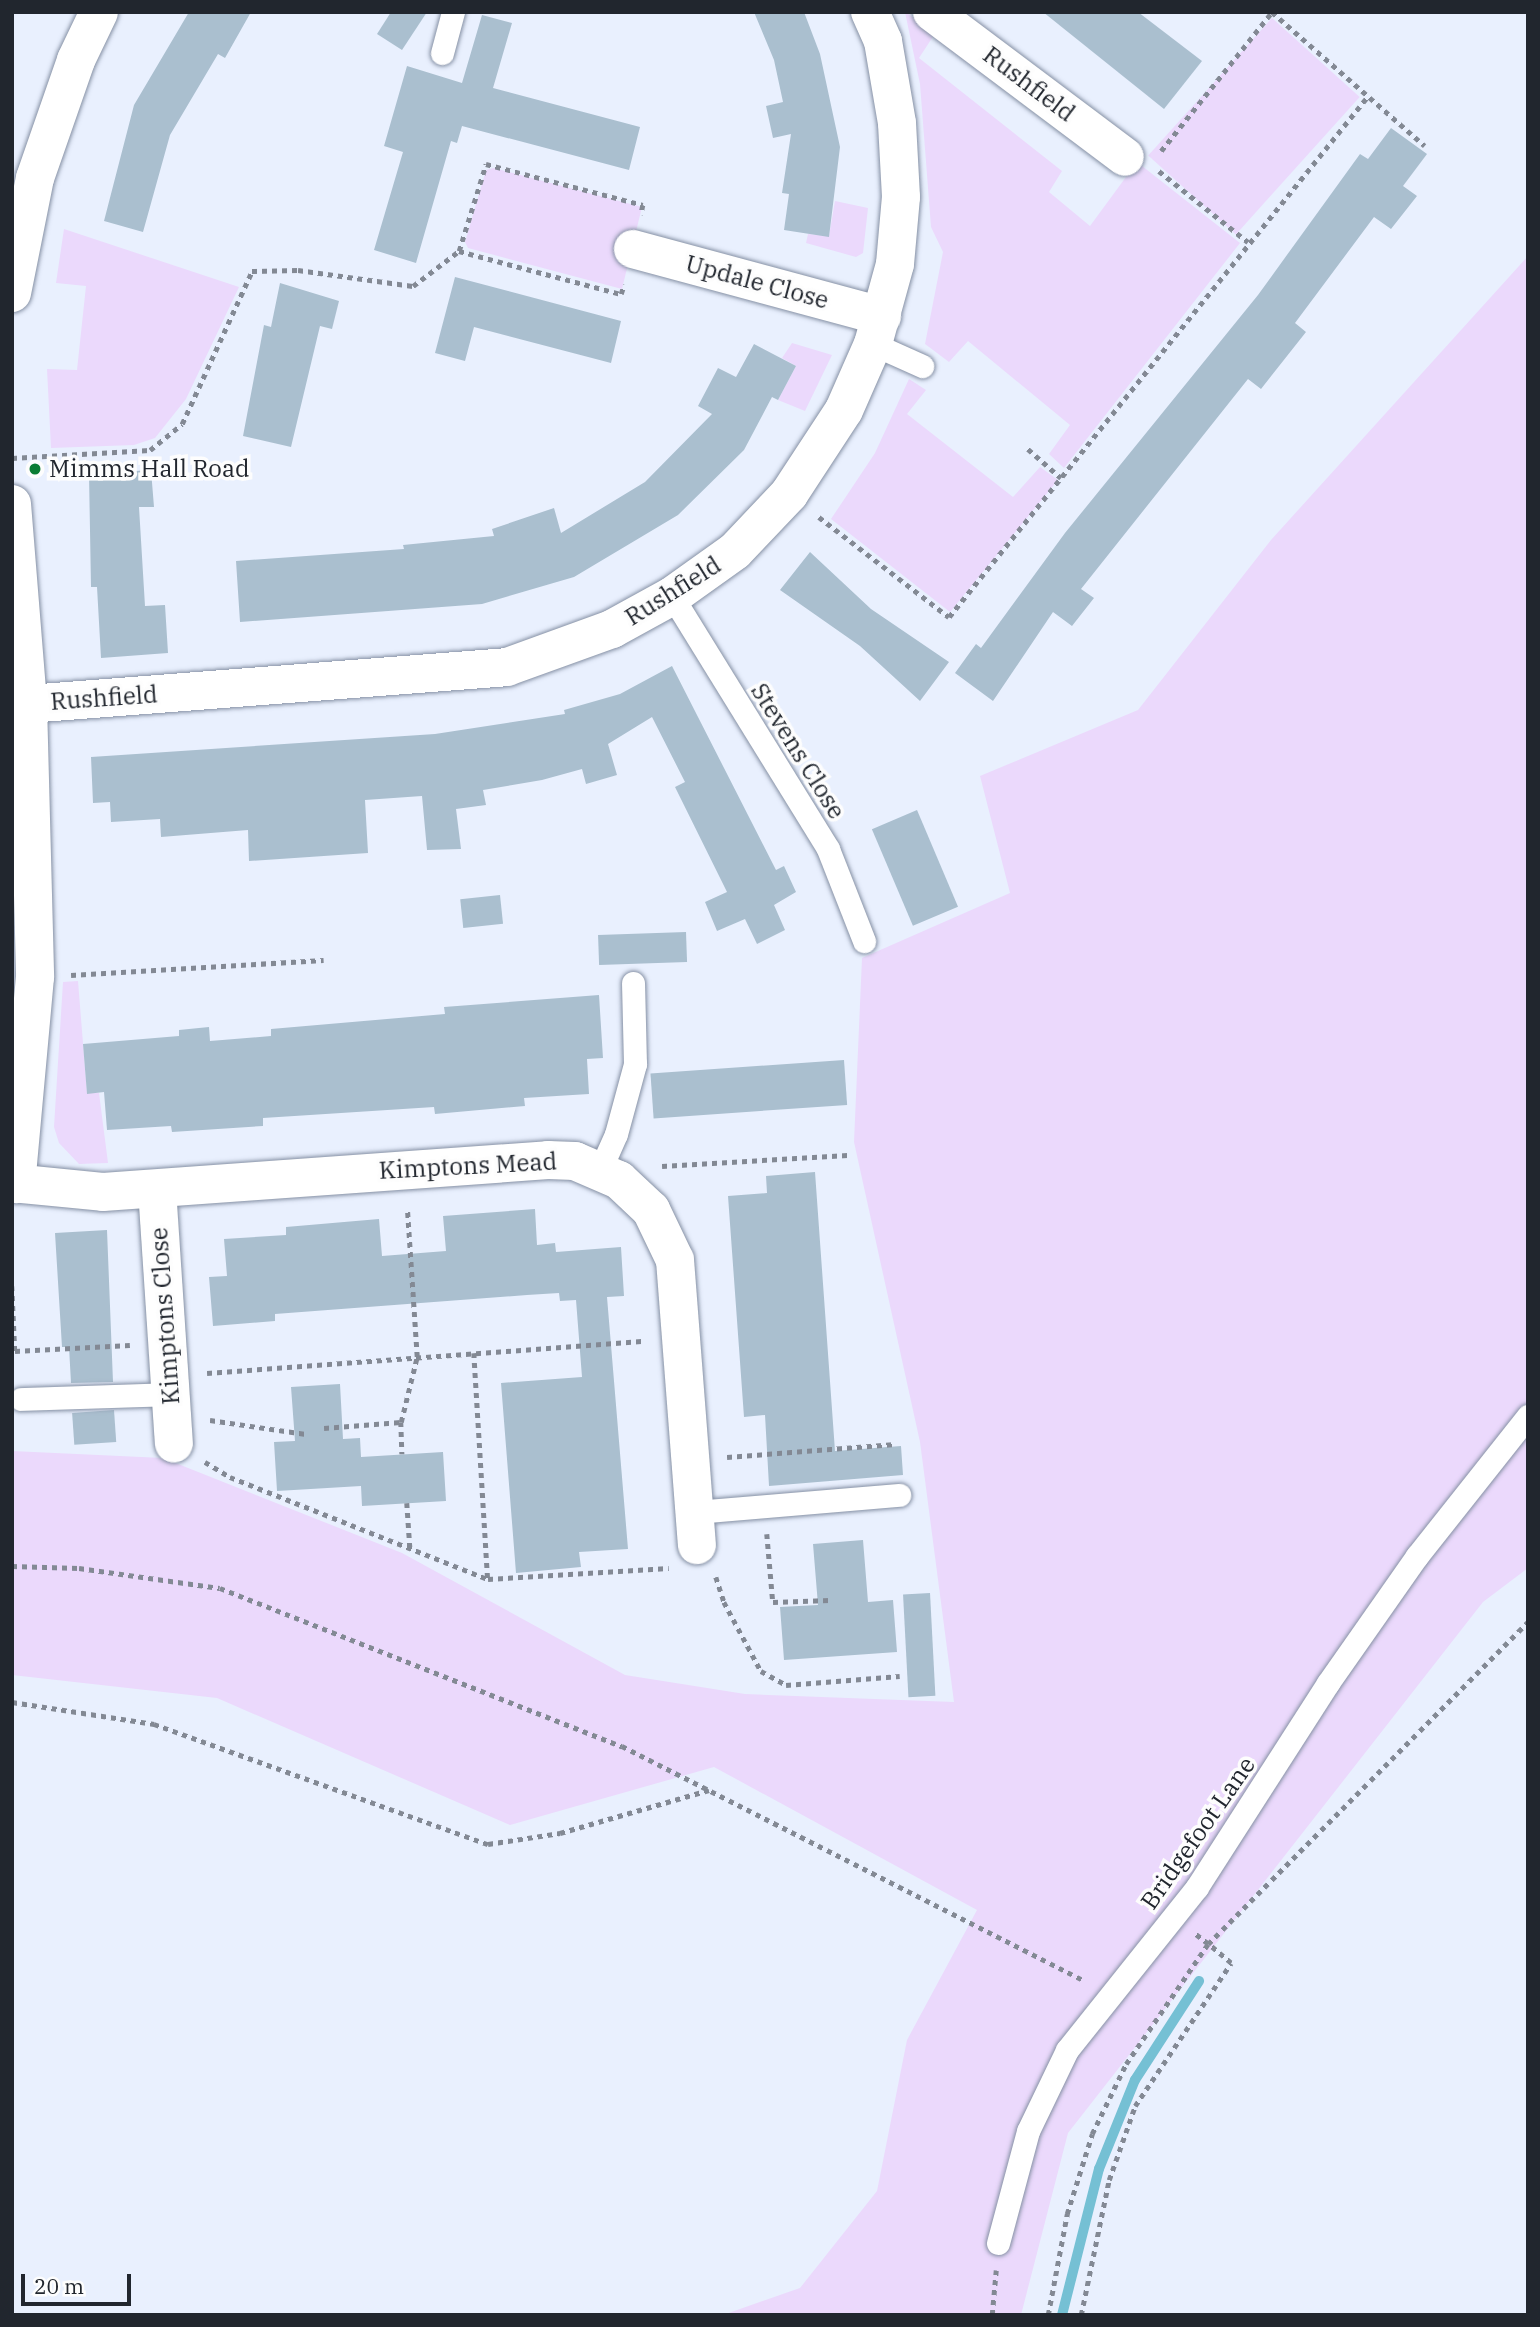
<!DOCTYPE html>
<style>
body{margin:0}
#map{position:relative;width:1540px;height:2327px;overflow:hidden;background:#e9f0fe;font-family:"IBM Plex Serif",serif}
div>[style]{position:absolute}
[style*='--x']{left:calc(var(--x)*1px);top:calc(var(--y)*1px);width:calc(var(--w)*1px);rotate:calc(var(--a)*1deg)}
.green>*{inset:0;background:#ebd9fc;transform-origin:0 0}
.stream>*{height:10px;margin:-5px;padding:0 5px;transform-origin:5px;border-radius:5px;background:#75c0d4}
.building>*{inset:0;background:#aabfcf;transform-origin:0 0}
.path>*{height:4.5px;margin-top:-2.25px;transform-origin:0;background:repeating-linear-gradient(90deg,#838994 0 5px,transparent 0 10px)}
.roads{filter:drop-shadow(0 0 2px #8590a4) drop-shadow(0 0 2px #8590a4)}
.lane>*{height:23px;margin:-11.5px;padding:0 11.5px;transform-origin:11.5px;border-radius:11.5px;background:#fff}
.street>*{height:38px;margin:-19px;padding:0 19px;transform-origin:19px;border-radius:19px;background:#fff}
.dots>*{width:19px;height:19px;translate:-50% -50%;box-sizing:border-box;border:4px solid #fdfdfd;border-radius:50%}
span{translate:-50% -50%;white-space:nowrap;text-align:center;line-height:1.15;-webkit-text-stroke:7px #fdfdfd;paint-order:stroke}
.street-label{font-size:24px;color:#21262e}
.poi-label{font-size:24px;color:#21262e}
.left{translate:0 -50%;text-align:left}
.frame{position:absolute;inset:0;border:14px solid #21262e;pointer-events:none}
.scale{position:absolute;left:21px;top:2274px;width:110px;height:32px;box-sizing:border-box;border:4px solid #21262e;border-top:0;padding-left:9px;font-size:21px;line-height:24px;white-space:nowrap;color:#21262e;-webkit-text-stroke:5px #fdfdfd;paint-order:stroke}
</style>
<div id="map">
<div class="green">
<div style="clip-path:polygon(905px 12px,936px 32px,919px 58px,1062px 171px,1049px 192px,1090px 226px,1137px 162px,1240px 243px,1064px 468px,1049px 454px,1070px 425px,968px 341px,949px 362px,925px 344px,943px 252px,931px 227px,920px 84px)"></div>
<div style="left:1272px;top:18px;width:118px;height:185px;rotate:42deg"></div>
<div style="clip-path:polygon(494px 168px,642px 207px,622px 289px,468px 248px,465px 242px,486px 170px)"></div>
<div style="clip-path:polygon(835px 201px,868px 208px,863px 253px,856px 257px,806px 243px,808px 234px,829px 236px)"></div>
<div style="clip-path:polygon(64px 229px,239px 287px,186px 399px,155px 438px,134px 445px,51px 448px,47px 369px,77px 370px,86px 286px,56px 283px)"></div>
<div style="clip-path:polygon(1528px 256px,1528px 1568px,1483px 1602px,1068px 2133px,1021px 2315px,723px 2315px,800px 2288px,877px 2191px,907px 2040px,977px 1910px,714px 1767px,510px 1825px,217px 1698px,12px 1675px,12px 1451px,163px 1458px,402px 1553px,625px 1675px,745px 1694px,954px 1702px,920px 1442px,854px 1142px,862px 958px,1010px 893px,980px 776px,1138px 710px,1271px 540px)"></div>
<div style="clip-path:polygon(792px 343px,832px 355px,805px 411px,778px 400px,796px 366px,782px 358px)"></div>
<div style="clip-path:polygon(909px 379px,926px 390px,907px 414px,1013px 497px,1040px 467px,1058px 480px,950px 612px,831px 519px,875px 453px)"></div>
<div style="clip-path:polygon(78px 981px,87px 1093px,99px 1093px,108px 1163px,79px 1164px,59px 1143px,54px 1127px,63px 982px)"></div>
</div>
<div class="stream">
<div style="--x:1062;--y:2315;--w:151;--a:-75.8"></div>
<div style="--x:1099;--y:2169;--w:96;--a:-68"></div>
<div style="--x:1135;--y:2080;--w:118;--a:-57.1"></div>
</div>
<div class="building">
<div style="clip-path:polygon(189px 12px,251px 12px,225px 58px,218px 54px,170px 135px,143px 232px,104px 221px,134px 105px)"></div>
<div style="clip-path:polygon(391px 12px,427px 12px,402px 50px,377px 34px)"></div>
<div style="clip-path:polygon(754px 12px,804px 12px,820px 54px,840px 147px,829px 237px,784px 230px,789px 194px,782px 193px,791px 134px,773px 138px,766px 106px,783px 102px,774px 60px)"></div>
<div style="clip-path:polygon(1043px 12px,1138px 12px,1202px 61px,1164px 109px)"></div>
<div style="clip-path:polygon(482px 15px,512px 23px,493px 88px,640px 127px,629px 170px,462px 126px,457px 143px,451px 141px,416px 263px,374px 250px,403px 152px,384px 146px,407px 66px,462px 83px)"></div>
<div style="clip-path:polygon(1391px 128px,1427px 154px,1403px 186px,1417px 196px,1391px 229px,1374px 217px,1295px 323px,1306px 332px,1261px 389px,1248px 379px,1081px 589px,1094px 598px,1072px 626px,1053px 612px,993px 701px,955px 673px,976px 644px,981px 648px,1065px 533px,1258px 295px,1360px 154px,1368px 159px)"></div>
<div style="clip-path:polygon(455px 277px,621px 321px,611px 363px,474px 327px,465px 361px,435px 353px)"></div>
<div style="clip-path:polygon(280px 283px,339px 301px,332px 329px,320px 326px,291px 447px,243px 436px,264px 325px,271px 327px)"></div>
<div style="clip-path:polygon(754px 344px,796px 366px,778px 400px,772px 397px,744px 450px,678px 515px,574px 577px,482px 604px,240px 622px,236px 561px,404px 549px,403px 545px,494px 536px,492px 529px,554px 508px,561px 533px,645px 482px,712px 414px,698px 406px,718px 368px,736px 377px)"></div>
<div style="clip-path:polygon(151px 470px,154px 507px,139px 507px,145px 606px,165px 605px,168px 653px,101px 658px,97px 587px,91px 587px,89px 474px)"></div>
<div style="clip-path:polygon(810px 552px,871px 609px,949px 662px,920px 701px,860px 646px,780px 590px)"></div>
<div style="clip-path:polygon(672px 666px,776px 870px,784px 866px,796px 892px,774px 905px,785px 930px,757px 944px,745px 919px,717px 931px,705px 902px,727px 892px,675px 787px,685px 782px,652px 717px,608px 744px,617px 775px,586px 784px,582px 769px,542px 780px,483px 790px,486px 805px,456px 809px,461px 849px,427px 850px,422px 796px,365px 800px,368px 853px,249px 861px,248px 830px,161px 837px,160px 819px,111px 822px,110px 802px,93px 803px,91px 757px,435px 734px,565px 714px,564px 710px,620px 694px)"></div>
<div style="left:917px;top:810px;width:105px;height:49px;rotate:67deg"></div>
<div style="left:500px;top:895px;width:29px;height:40px;rotate:84deg"></div>
<div style="left:686px;top:932px;width:30px;height:88px;rotate:88deg"></div>
<div style="clip-path:polygon(599px 995px,603px 1058px,587px 1059px,589px 1094px,524px 1098px,525px 1106px,435px 1114px,434px 1107px,310px 1115px,263px 1118px,263px 1126px,172px 1132px,171px 1126px,107px 1130px,104px 1092px,87px 1094px,83px 1044px,179px 1036px,179px 1030px,209px 1027px,210px 1041px,271px 1036px,271px 1029px,445px 1014px,444px 1007px)"></div>
<div style="left:844px;top:1060px;width:45px;height:194px;rotate:86deg"></div>
<div style="clip-path:polygon(815px 1172px,835px 1451px,901px 1446px,903px 1475px,769px 1486px,765px 1415px,744px 1417px,728px 1196px,767px 1193px,766px 1176px)"></div>
<div style="clip-path:polygon(535px 1209px,537px 1245px,555px 1243px,556px 1252px,621px 1247px,624px 1296px,607px 1297px,628px 1549px,579px 1552px,581px 1567px,516px 1573px,501px 1383px,582px 1377px,576px 1300px,560px 1301px,559px 1293px,527px 1295px,275px 1314px,275px 1321px,213px 1326px,209px 1277px,227px 1276px,224px 1239px,286px 1235px,286px 1227px,379px 1219px,382px 1256px,446px 1251px,443px 1216px)"></div>
<div style="clip-path:polygon(107px 1230px,113px 1382px,71px 1383px,69px 1347px,62px 1347px,55px 1233px)"></div>
<div style="clip-path:polygon(340px 1384px,343px 1439px,360px 1438px,361px 1457px,443px 1452px,446px 1501px,362px 1506px,361px 1486px,277px 1491px,274px 1442px,295px 1441px,291px 1387px)"></div>
<div style="left:114px;top:1410px;width:32px;height:42px;rotate:86deg"></div>
<div style="clip-path:polygon(863px 1540px,868px 1602px,893px 1600px,897px 1652px,784px 1660px,780px 1607px,818px 1605px,813px 1544px)"></div>
<div style="left:930px;top:1593px;width:103px;height:27px;rotate:87deg"></div>
</div>
<div class="path">
<div style="--x:1272;--y:12;--w:203;--a:41.2"></div>
<div style="--x:1161;--y:151;--w:178;--a:-51.4"></div>
<div style="--x:1159;--y:171;--w:114;--a:38.6"></div>
<div style="--x:459;--y:251;--w:168;--a:14.9"></div>
<div style="--x:621;--y:294;--w:10;--a:-73"></div>
<div style="--x:1028;--y:449;--w:44;--a:41.3"></div>
<div style="--x:12;--y:458;--w:138;--a:-3.3"></div>
<div style="--x:150;--y:450;--w:41;--a:-39.1"></div>
<div style="--x:182;--y:424;--w:168;--a:-65.4"></div>
<div style="--x:252;--y:271;--w:46;--a:-1.2"></div>
<div style="--x:298;--y:270;--w:116;--a:7.9"></div>
<div style="--x:413;--y:286;--w:58;--a:-37.3"></div>
<div style="--x:459;--y:251;--w:91;--a:-72.8"></div>
<div style="--x:486;--y:164;--w:162;--a:14.6"></div>
<div style="--x:643;--y:205;--w:10;--a:101"></div>
<div style="--x:819;--y:517;--w:164;--a:37.6"></div>
<div style="--x:949;--y:617;--w:669;--a:-51.19"></div>
<div style="--x:71;--y:975;--w:253;--a:-3.4"></div>
<div style="--x:662;--y:1166;--w:186;--a:-3.4"></div>
<div style="--x:12;--y:1286;--w:65;--a:87.4"></div>
<div style="--x:15;--y:1351;--w:115;--a:-3"></div>
<div style="--x:474;--y:1353;--w:226;--a:86.5"></div>
<div style="--x:207;--y:1373;--w:439;--a:-4.2"></div>
<div style="--x:210;--y:1420;--w:97;--a:8.3"></div>
<div style="--x:401;--y:1422;--w:32;--a:88"></div>
<div style="--x:324;--y:1428;--w:77;--a:-4.5"></div>
<div style="--x:401;--y:1422;--w:67;--a:-76.2"></div>
<div style="--x:417;--y:1357;--w:149;--a:-93.8"></div>
<div style="--x:727;--y:1457;--w:169;--a:-4.4"></div>
<div style="--x:205;--y:1462;--w:29;--a:31"></div>
<div style="--x:230;--y:1477;--w:277;--a:21.6"></div>
<div style="--x:488;--y:1579;--w:181;--a:-3.5"></div>
<div style="--x:407;--y:1503;--w:44;--a:86.1"></div>
<div style="--x:767;--y:1534;--w:68;--a:85"></div>
<div style="--x:773;--y:1602;--w:57;--a:-2"></div>
<div style="--x:12;--y:1566;--w:67;--a:1.7"></div>
<div style="--x:79;--y:1568;--w:142;--a:8.1"></div>
<div style="--x:220;--y:1588;--w:432;--a:21.5"></div>
<div style="--x:622;--y:1746;--w:519;--a:26.91"></div>
<div style="--x:716;--y:1577;--w:26;--a:72"></div>
<div style="--x:724;--y:1602;--w:78;--a:61.8"></div>
<div style="--x:761;--y:1671;--w:29;--a:29"></div>
<div style="--x:786;--y:1685;--w:114;--a:-4.5"></div>
<div style="--x:12;--y:1702;--w:144;--a:8.8"></div>
<div style="--x:154;--y:1724;--w:355;--a:19.8"></div>
<div style="--x:488;--y:1844;--w:73;--a:-8.7"></div>
<div style="--x:560;--y:1833;--w:155;--a:-16.1"></div>
<div style="--x:992;--y:2315;--w:45;--a:-84.9"></div>
<div style="--x:1048;--y:2315;--w:103;--a:-79.3"></div>
<div style="--x:1067;--y:2214;--w:84;--a:-72.6"></div>
<div style="--x:1092;--y:2134;--w:78;--a:-64.1"></div>
<div style="--x:1126;--y:2064;--w:145;--a:-55.7"></div>
<div style="--x:1208;--y:1944;--w:16;--a:-142"></div>
<div style="--x:1081;--y:2315;--w:138;--a:-78.3"></div>
<div style="--x:1109;--y:2180;--w:78;--a:-70.6"></div>
<div style="--x:1135;--y:2106;--w:172;--a:-56.1"></div>
<div style="--x:1231;--y:1963;--w:30;--a:-140"></div>
<div style="--x:1208;--y:1944;--w:454;--a:-45.2"></div>
</div>
<div class="roads">
<div class="lane">
<div style="--x:442;--y:53;--w:42;--a:-75"></div>
<div style="--x:873;--y:344;--w:54;--a:24.2"></div>
<div style="--x:672;--y:596;--w:297;--a:58.3"></div>
<div style="--x:828;--y:849;--w:99;--a:68.6"></div>
<div style="--x:600;--y:1170;--w:39;--a:-66"></div>
<div style="--x:616;--y:1134;--w:73;--a:-74.8"></div>
<div style="--x:635;--y:1064;--w:81;--a:-91.4"></div>
<div style="--x:21;--y:1399;--w:149;--a:-1.9"></div>
<div style="--x:695;--y:1512;--w:205;--a:-4.8"></div>
<div style="--x:998;--y:2243;--w:116;--a:-75"></div>
<div style="--x:1028;--y:2131;--w:90;--a:-64.3"></div>
<div style="--x:1067;--y:2050;--w:208;--a:-51.4"></div>
<div style="--x:1197;--y:1887;--w:242;--a:-57.3"></div>
<div style="--x:1328;--y:1683;--w:155;--a:-55"></div>
<div style="--x:1417;--y:1556;--w:179;--a:-51.6"></div>
</div>
<div class="street">
<div style="--x:932;--y:12;--w:241;--a:36.9"></div>
<div style="--x:633;--y:249;--w:258;--a:15.1"></div>
<div style="--x:12;--y:293;--w:117;--a:-78.7"></div>
<div style="--x:35;--y:178;--w:125;--a:-70.8"></div>
<div style="--x:76;--y:60;--w:53;--a:-64.4"></div>
<div style="--x:12;--y:504;--w:201;--a:85.4"></div>
<div style="--x:28;--y:704;--w:273;--a:88.5"></div>
<div style="--x:35;--y:977;--w:208;--a:95.2"></div>
<div style="--x:28;--y:704;--w:480;--a:-4.4"></div>
<div style="--x:507;--y:667;--w:112;--a:-19.9"></div>
<div style="--x:612;--y:629;--w:68;--a:-28.8"></div>
<div style="--x:672;--y:596;--w:77;--a:-35.5"></div>
<div style="--x:735;--y:551;--w:79;--a:-46.5"></div>
<div style="--x:789;--y:494;--w:100;--a:-56.8"></div>
<div style="--x:844;--y:410;--w:72;--a:-66.3"></div>
<div style="--x:873;--y:344;--w:83;--a:-74.6"></div>
<div style="--x:895;--y:264;--w:67;--a:-84.9"></div>
<div style="--x:901;--y:197;--w:74;--a:-93.1"></div>
<div style="--x:897;--y:123;--w:83;--a:-99.7"></div>
<div style="--x:883;--y:41;--w:32;--a:-114"></div>
<div style="--x:12;--y:1183;--w:91;--a:5.6"></div>
<div style="--x:103;--y:1192;--w:446;--a:-4.1"></div>
<div style="--x:548;--y:1160;--w:27;--a:2"></div>
<div style="--x:575;--y:1161;--w:48;--a:23.4"></div>
<div style="--x:619;--y:1180;--w:44;--a:43.2"></div>
<div style="--x:651;--y:1210;--w:55;--a:64.4"></div>
<div style="--x:675;--y:1260;--w:286;--a:85.6"></div>
<div style="--x:157;--y:1189;--w:255;--a:86.2"></div>
</div>
</div>
<div class="dots">
<div style="left:35px;top:469px;background:#0b7d34"></div>
</div>
<div class="street-label">
<span style="left:1029px;top:84px;rotate:37deg">Rushfield</span>
<span style="left:757px;top:282px;rotate:15deg">Updale Close</span>
<span style="left:673px;top:591px;rotate:-32deg">Rushfield</span>
<span style="left:104px;top:698px;rotate:-4deg">Rushfield</span>
<span style="left:798px;top:751px;rotate:58deg">Stevens Close</span>
<span style="left:468px;top:1166px;rotate:-3deg">Kimptons Mead</span>
<span style="left:165px;top:1316px;rotate:-94deg">Kimptons Close</span>
<span style="left:1198px;top:1833px;rotate:-55deg">Bridgefoot Lane</span>
</div>
<div class="poi-label">
<span class="left" style="left:49px;top:469px">Mimms Hall Road</span>
</div>
<div class="frame"></div>
<div class="scale">20 m</div>
</div>
